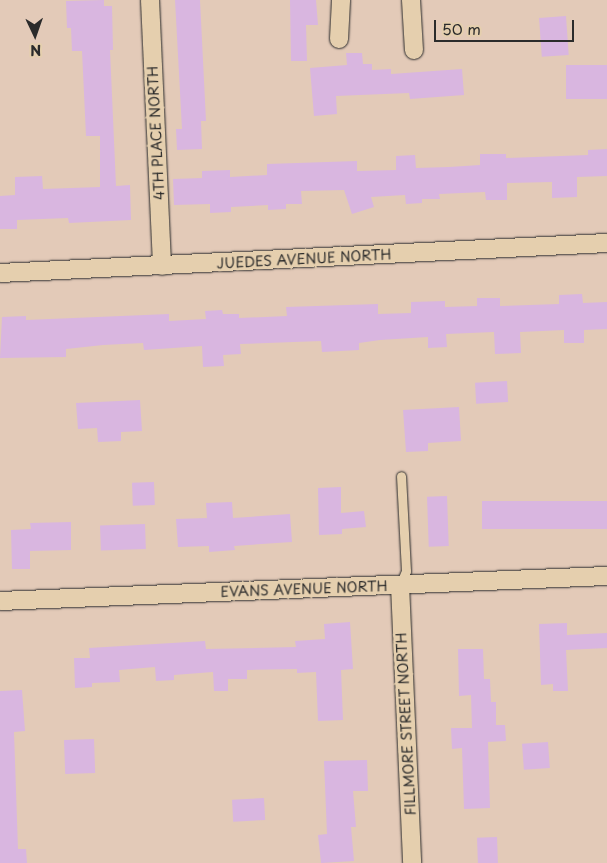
<!DOCTYPE html>
<style>
body{margin:0}
#map{position:relative;width:607px;height:863px;overflow:hidden;background:#e3cab8;font-family:"Playpen Sans",sans-serif}
div>[style]{position:absolute}
[style*='--x']{left:calc(var(--x)*1px);top:calc(var(--y)*1px);width:calc(var(--w)*1px);rotate:calc(var(--a)*1deg)}
.building>*{inset:0;background:#d9b6e0;transform-origin:0 0}
.roads{filter:drop-shadow(0 0 1px #2b2b2b) drop-shadow(0 0 1px #2b2b2b)}
.lane>*{height:9px;margin:-4.5px;padding:0 4.5px;transform-origin:4.5px;border-radius:4.5px;background:#e5cfae}
.street>*{height:18px;margin:-9px;padding:0 9px;transform-origin:9px;border-radius:9px;background:#e5cfae}
span{translate:-50% -50%;white-space:nowrap;text-align:center;line-height:1.15;-webkit-text-stroke:5px #e5cfae;paint-order:stroke}
.street-label{font-size:14px;color:#2b2b2b}
.north{position:absolute;left:10px;top:10px;width:50px;height:50px;-webkit-text-stroke:4px #e5cfae;paint-order:stroke;rotate:177deg;font-size:14px;font-weight:700;line-height:20px;text-align:center;color:#2b2b2b}
.north::after{content:'';display:block;margin:auto;width:18px;height:22px;background:#2b2b2b;clip-path:polygon(50% 0,100% 100%,50% 72%,0 100%)}
.scale{position:absolute;left:434px;top:20px;width:140px;height:22px;box-sizing:border-box;border:2px solid #2b2b2b;border-top:0;padding-left:6px;font-size:15px;line-height:18px;white-space:nowrap;color:#2b2b2b;-webkit-text-stroke:4px #e5cfae;paint-order:stroke}
</style>
<div id="map">
<div class="building">
<div style="clip-path:polygon(104px 0,104px 6px,112px 6px,113px 50px,110px 50px,116px 186px,130px 185px,131px 220px,69px 223px,68px 218px,17px 220px,17px 229px,0 229px,0 196px,15px 195px,15px 177px,42px 176px,43px 189px,100px 187px,100px 136px,86px 136px,82px 51px,72px 51px,71px 28px,67px 28px,66px 1px)"></div>
<div style="clip-path:polygon(175px 0,200px 0,206px 121px,201px 121px,202px 149px,177px 150px,176px 129px,182px 129px)"></div>
<div style="clip-path:polygon(290px 0,316px 0,318px 25px,306px 25px,307px 61px,291px 61px)"></div>
<div style="left:566px;top:16px;width:39px;height:27px;rotate:86deg"></div>
<div style="clip-path:polygon(346px 53px,362px 53px,363px 64px,372px 64px,372px 70px,391px 69px,391px 74px,462px 69px,464px 95px,410px 99px,409px 93px,336px 96px,337px 114px,314px 116px,310px 68px,347px 65px)"></div>
<div style="left:607px;top:65px;width:34px;height:41px;rotate:90deg"></div>
<div style="clip-path:polygon(607px 149px,607px 176px,577px 177px,577px 197px,552px 198px,552px 182px,507px 183px,507px 200px,486px 200px,485px 192px,439px 194px,440px 199px,422px 199px,422px 203px,406px 204px,405px 195px,371px 197px,374px 207px,352px 214px,344px 190px,301px 191px,302px 204px,286px 204px,286px 209px,268px 210px,268px 205px,231px 207px,231px 212px,210px 213px,210px 204px,174px 205px,173px 179px,202px 178px,202px 171px,230px 170px,230px 177px,267px 175px,267px 164px,357px 161px,357px 171px,396px 170px,396px 156px,415px 155px,416px 168px,449px 167px,480px 165px,480px 154px,506px 154px,506px 158px,588px 155px,588px 150px)"></div>
<div style="clip-path:polygon(582px 294px,583px 303px,607px 302px,607px 329px,584px 330px,584px 343px,564px 343px,564px 330px,520px 332px,521px 353px,495px 354px,494px 332px,446px 334px,447px 347px,428px 348px,428px 337px,380px 340px,359px 343px,359px 350px,322px 352px,321px 341px,240px 344px,241px 354px,223px 355px,224px 366px,203px 367px,202px 346px,144px 350px,143px 343px,103px 345px,66px 349px,66px 357px,0 358px,2px 317px,26px 316px,26px 320px,169px 314px,169px 321px,206px 319px,205px 311px,222px 310px,223px 314px,239px 314px,239px 318px,287px 316px,286px 307px,378px 304px,378px 314px,411px 313px,411px 302px,445px 301px,445px 307px,477px 306px,477px 298px,500px 298px,500px 306px,559px 304px,559px 295px)"></div>
<div style="left:507px;top:381px;width:21px;height:32px;rotate:87deg"></div>
<div style="clip-path:polygon(140px 400px,142px 431px,121px 432px,121px 441px,98px 442px,97px 428px,78px 429px,76px 403px)"></div>
<div style="clip-path:polygon(459px 407px,461px 441px,428px 443px,428px 451px,406px 452px,403px 410px)"></div>
<div style="left:154px;top:482px;width:23px;height:22px;rotate:88deg"></div>
<div style="clip-path:polygon(341px 487px,341px 513px,364px 511px,366px 527px,342px 529px,342px 534px,319px 535px,318px 488px)"></div>
<div style="left:447px;top:496px;width:50px;height:20px;rotate:88deg"></div>
<div style="left:607px;top:501px;width:28px;height:125px;rotate:90deg"></div>
<div style="clip-path:polygon(232px 502px,233px 518px,290px 514px,292px 542px,234px 546px,235px 550px,209px 552px,209px 546px,178px 547px,176px 519px,207px 518px,206px 503px)"></div>
<div style="clip-path:polygon(71px 522px,71px 550px,30px 551px,30px 569px,12px 569px,11px 530px,31px 529px,30px 523px)"></div>
<div style="left:145px;top:524px;width:25px;height:45px;rotate:88deg"></div>
<div style="clip-path:polygon(350px 622px,353px 669px,341px 670px,343px 720px,318px 721px,316px 672px,297px 673px,297px 669px,247px 670px,247px 679px,228px 679px,228px 691px,214px 691px,213px 672px,174px 675px,174px 680px,156px 681px,155px 667px,119px 670px,120px 682px,92px 683px,92px 687px,75px 688px,74px 658px,90px 658px,89px 648px,205px 641px,206px 649px,296px 647px,295px 641px,325px 639px,324px 624px)"></div>
<div style="clip-path:polygon(567px 623px,567px 635px,607px 633px,607px 648px,566px 650px,568px 691px,553px 691px,553px 684px,541px 685px,539px 624px)"></div>
<div style="clip-path:polygon(458px 649px,483px 649px,484px 679px,490px 679px,491px 702px,496px 702px,496px 725px,505px 725px,506px 741px,488px 742px,490px 808px,464px 809px,462px 748px,452px 749px,451px 728px,472px 728px,471px 695px,459px 696px)"></div>
<div style="clip-path:polygon(22px 690px,25px 731px,14px 732px,18px 849px,26px 849px,27px 863px,0 863px,0 691px)"></div>
<div style="left:94px;top:739px;width:34px;height:30px;rotate:88deg"></div>
<div style="left:548px;top:742px;width:26px;height:26px;rotate:86deg"></div>
<div style="clip-path:polygon(367px 760px,368px 791px,353px 791px,356px 827px,351px 827px,354px 861px,321px 863px,318px 835px,327px 834px,324px 761px)"></div>
<div style="left:264px;top:798px;width:22px;height:32px;rotate:87deg"></div>
<div style="left:497px;top:837px;width:26px;height:20px;rotate:88deg"></div>
</div>
<div class="roads">
<div class="lane">
<div style="--x:400;--y:585;--w:15;--a:-67"></div>
<div style="--x:406;--y:571;--w:95;--a:-93"></div>
</div>
<div class="street">
<div style="--x:150;--y:0;--w:266;--a:87.4"></div>
<div style="--x:411;--y:0;--w:50;--a:86.6"></div>
<div style="--x:339;--y:39;--w:39;--a:-87"></div>
<div style="--x:0;--y:273;--w:608;--a:-2.83"></div>
<div style="--x:400;--y:585;--w:278;--a:87.5"></div>
<div style="--x:0;--y:601;--w:608;--a:-2.36"></div>
</div>
</div>
<div class="street-label">
<span style="left:156px;top:133px;rotate:-93deg">4TH PLACE NORTH</span>
<span style="left:304px;top:259px;rotate:-3deg">JUEDES AVENUE NORTH</span>
<span style="left:304px;top:589px;rotate:-2deg">EVANS AVENUE NORTH</span>
<span style="left:406px;top:724px;rotate:-93deg">FILLMORE STREET NORTH</span>
</div>
<div class="north">N</div>
<div class="scale">50 m</div>
</div>
